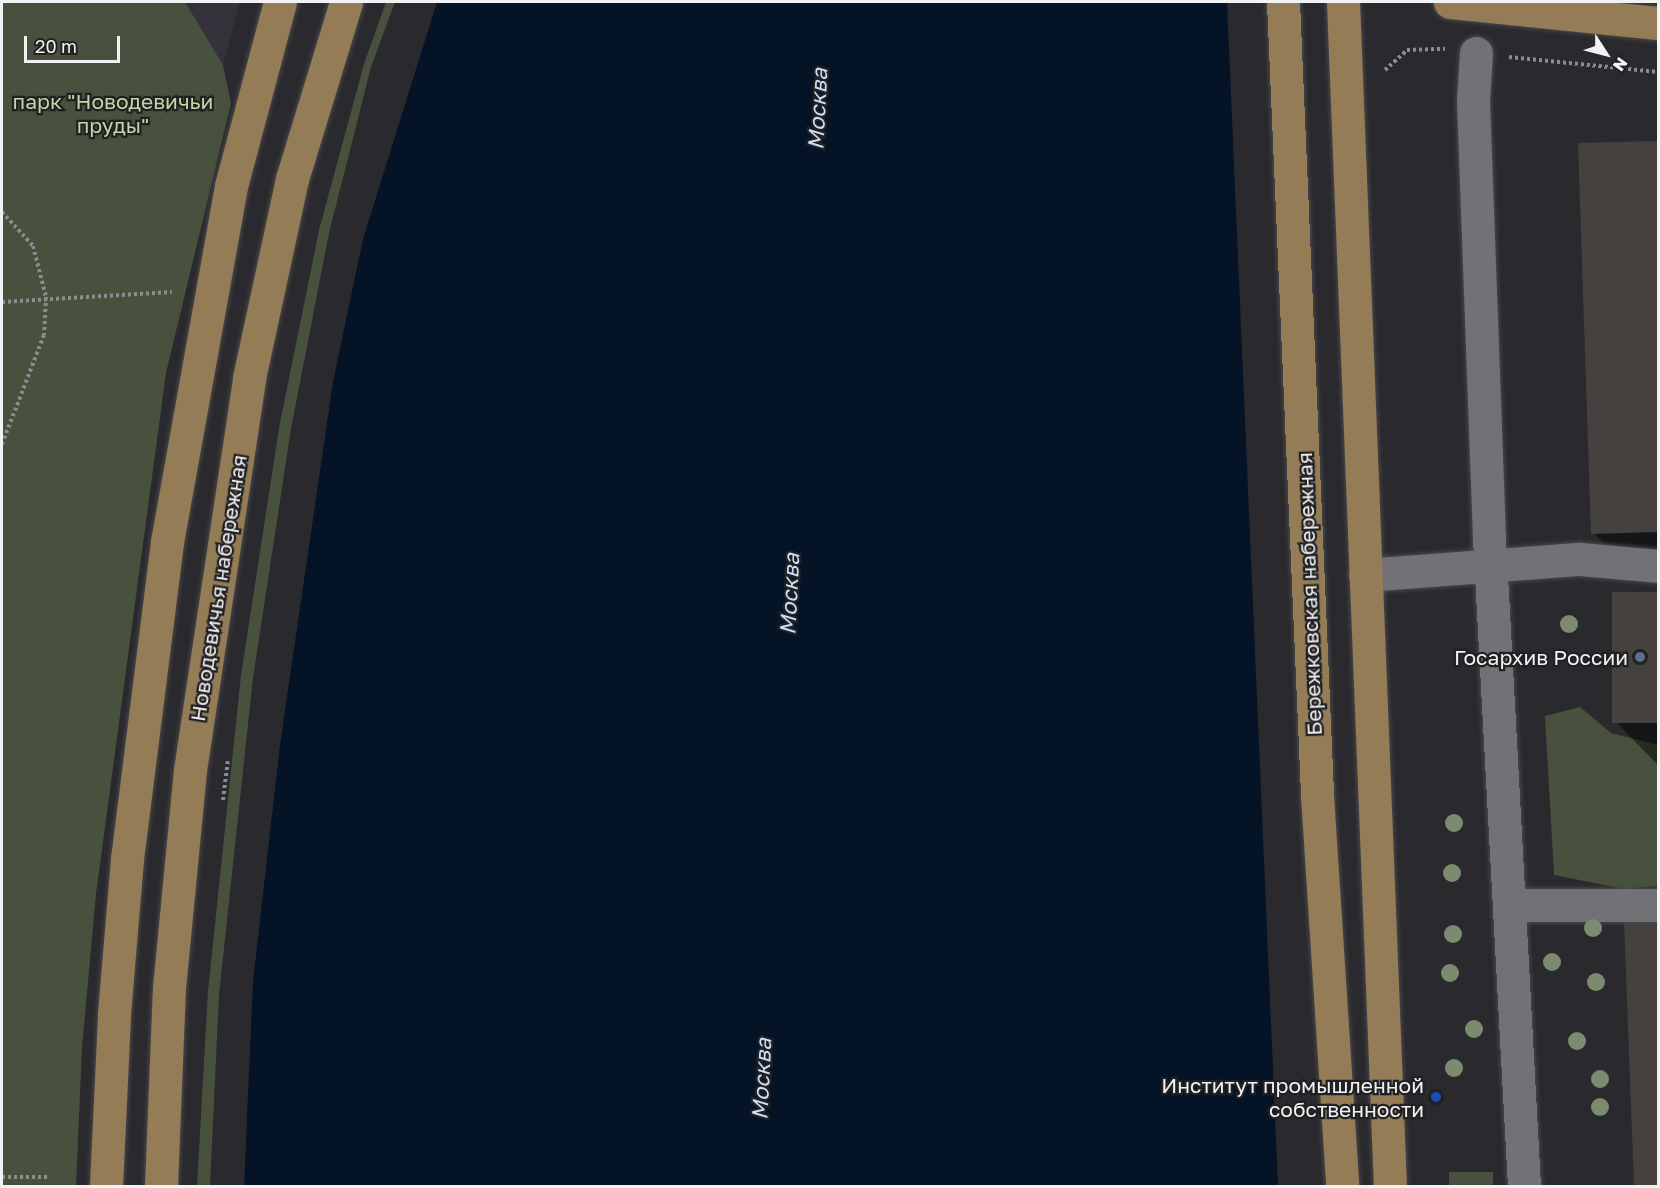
<!DOCTYPE html>
<meta charset="utf-8">
<style>
body{margin:0}
#map{position:relative;width:1660px;height:1188px;overflow:hidden;background:#2a292d;font-family:"Golos Text",sans-serif}
div>[style]{position:absolute}
[style*='--x']{left:calc(var(--x)*1px);top:calc(var(--y)*1px);width:calc(var(--w)*1px);rotate:calc(var(--a)*1deg)}
.built>*{inset:0;background:#35323b}
.green>*{inset:0;background:#47513d;transform-origin:0 0}
.water>*{inset:0;background:#051326}
.shadow>*{inset:0;background:#0007}
.building>*{inset:0;background:#45413f;transform-origin:0 0}
.path>*{height:4px;margin-top:-2px;transform-origin:0;background:repeating-linear-gradient(90deg,#8c8c8f 0 3px,transparent 0 6px)}
.roads{filter:drop-shadow(0 0 2px #49484b) drop-shadow(0 0 2px #49484b)}
.minor>*{height:33px;margin:-16.5px;padding:0 16.5px;transform-origin:16.5px;border-radius:16.5px;background:#727175}
.major>*{height:33px;margin:-16.5px;padding:0 16.5px;transform-origin:16.5px;border-radius:16.5px;background:#947c56}
.trees>*{width:18px;height:18px;margin:-9px;border-radius:50%;background:#7c8a70}
.dots>*{width:16px;height:16px;translate:-50% -50%;box-sizing:border-box;border:3px solid #212023;border-radius:50%}
span{translate:-50% -50%;white-space:nowrap;text-align:center;line-height:1.15;-webkit-text-stroke:4.5px #212023;paint-order:stroke}
.park-label{font-size:21px;color:#bfd9a6}
.street-label{font-size:21px;color:#f2f2f4}
.poi-label{font-size:21px;color:#f2f2f4}
.right{translate:-100% -50%;text-align:right}
.water-label{font-size:22px;color:#c9defa;font-style:italic}
.frame{position:absolute;inset:0;border:3px solid #f2f2f4;pointer-events:none}
.north{position:absolute;left:1576px;top:24px;width:60px;height:60px;-webkit-text-stroke:4px #212023;paint-order:stroke;rotate:126deg;font-size:16px;font-weight:700;line-height:24px;text-align:center;color:#f2f2f4}
.north::after{content:'';display:block;margin:auto;width:21px;height:27px;background:#f2f2f4;clip-path:polygon(50% 0,100% 100%,50% 72%,0 100%)}
.scale{position:absolute;left:24px;top:36px;width:96px;height:27px;box-sizing:border-box;border:3px solid #f2f2f4;border-top:0;padding-left:8px;font-size:18px;line-height:21px;white-space:nowrap;color:#f2f2f4;-webkit-text-stroke:4px #212023;paint-order:stroke}
</style>
<div id="map">
<div class="built">
<div style="clip-path:polygon(185px 2px,240px 2px,223px 65px)"></div>
</div>
<div class="green">
<div style="clip-path:polygon(2px 2px,185px 2px,223px 65px,231px 103px,166px 373px,96px 894px,82px 1048px,76px 1186px,2px 1186px)"></div>
<div style="clip-path:polygon(386px 2px,395px 2px,371px 67px,329px 233px,291px 429px,253px 678px,219px 995px,210px 1186px,197px 1186px,208px 991px,241px 675px,279px 428px,319px 230px,364px 64px)"></div>
<div style="clip-path:polygon(1580px 707px,1611px 733px,1658px 745px,1658px 886px,1624px 889px,1554px 875px,1545px 716px)"></div>
<div style="left:1493px;top:1172px;width:14px;height:44px;rotate:90deg"></div>
</div>
<div class="water">
<div style="clip-path:polygon(437px 2px,1227px 2px,1278px 1186px,244px 1186px,253px 982px,280px 745px,333px 382px,363px 239px)"></div>
</div>
<div class="shadow">
<div style="clip-path:polygon(1658px 142px,1658px 580px,1640px 580px,1593px 533px,1580px 145px)"></div>
<div style="clip-path:polygon(1658px 594px,1658px 765px,1618px 724px,1614px 596px)"></div>
<div style="clip-path:polygon(1658px 921px,1658px 1186px,1636px 1186px,1625px 922px)"></div>
</div>
<div class="building">
<div style="clip-path:polygon(1658px 141px,1658px 532px,1591px 534px,1578px 143px)"></div>
<div style="left:1658px;top:592px;width:131px;height:46px;rotate:90deg"></div>
<div style="clip-path:polygon(1658px 919px,1658px 1186px,1634px 1186px,1624px 921px)"></div>
</div>
<div class="path">
<div style="--x:1509;--y:57;--w:150;--a:5.7"></div>
<div style="--x:1385;--y:70;--w:30;--a:-42"></div>
<div style="--x:1407;--y:50;--w:38;--a:-2"></div>
<div style="--x:2;--y:212;--w:46;--a:47.6"></div>
<div style="--x:33;--y:246;--w:53;--a:75.7"></div>
<div style="--x:46;--y:297;--w:38;--a:93"></div>
<div style="--x:44;--y:335;--w:117;--a:111.1"></div>
<div style="--x:2;--y:302;--w:170;--a:-3.4"></div>
<div style="--x:223;--y:800;--w:41;--a:-83"></div>
<div style="--x:2;--y:1177;--w:47;--a:0"></div>
</div>
<div class="roads">
<div class="minor">
<div style="--x:1476;--y:53;--w:48;--a:93.6"></div>
<div style="--x:1473;--y:101;--w:437;--a:87.9"></div>
<div style="--x:1489;--y:538;--w:649;--a:86.91"></div>
<div style="--x:1365;--y:575;--w:216;--a:-4.3"></div>
<div style="--x:1580;--y:559;--w:78;--a:5.1"></div>
<div style="--x:1512;--y:905;--w:146;--a:0"></div>
</div>
<div class="major">
<div style="--x:1283;--y:2;--w:794;--a:87.54"></div>
<div style="--x:1317;--y:795;--w:392;--a:86.3"></div>
<div style="--x:1343;--y:2;--w:1185;--a:87.73"></div>
<div style="--x:1450;--y:2;--w:209;--a:5.8"></div>
<div style="--x:106;--y:1186;--w:172;--a:-87.3"></div>
<div style="--x:114;--y:1014;--w:156;--a:-85.2"></div>
<div style="--x:127;--y:859;--w:320;--a:-82.8"></div>
<div style="--x:167;--y:542;--w:362;--a:-79.8"></div>
<div style="--x:231;--y:186;--w:190;--a:-75.1"></div>
<div style="--x:161;--y:1186;--w:198;--a:-87.7"></div>
<div style="--x:169;--y:988;--w:219;--a:-84.5"></div>
<div style="--x:190;--y:770;--w:396;--a:-81.4"></div>
<div style="--x:249;--y:378;--w:204;--a:-77.8"></div>
<div style="--x:292;--y:179;--w:185;--a:-73"></div>
</div>
</div>
<div class="trees">
<div style="left:1569px;top:624px"></div>
<div style="left:1454px;top:823px"></div>
<div style="left:1452px;top:873px"></div>
<div style="left:1593px;top:928px"></div>
<div style="left:1453px;top:934px"></div>
<div style="left:1552px;top:962px"></div>
<div style="left:1450px;top:973px"></div>
<div style="left:1596px;top:982px"></div>
<div style="left:1474px;top:1029px"></div>
<div style="left:1577px;top:1041px"></div>
<div style="left:1454px;top:1068px"></div>
<div style="left:1600px;top:1079px"></div>
<div style="left:1600px;top:1107px"></div>
</div>
<div class="dots">
<div style="left:1640px;top:657px;background:#5c6f8a"></div>
<div style="left:1436px;top:1097px;background:#1a4fb4"></div>
</div>
<div class="park-label">
<span style="left:113px;top:113px">парк "Новодевичьи<br>пруды"</span>
</div>
<div class="street-label">
<span style="left:218px;top:588px;rotate:-81deg">Новодевичья набережная</span>
<span style="left:1309px;top:594px;rotate:-92deg">Бережковская набережная</span>
</div>
<div class="poi-label">
<span class="right" style="left:1628px;top:657px">Госархив России</span>
<span class="right" style="left:1424px;top:1097px">Институт промышленной<br>собственности</span>
</div>
<div class="water-label">
<span style="left:817px;top:109px;rotate:-87deg">Москва</span>
<span style="left:789px;top:594px;rotate:-87deg">Москва</span>
<span style="left:761px;top:1079px;rotate:-87deg">Москва</span>
</div>
<div class="frame"></div>
<div class="north">N</div>
<div class="scale">20 m</div>
</div>
